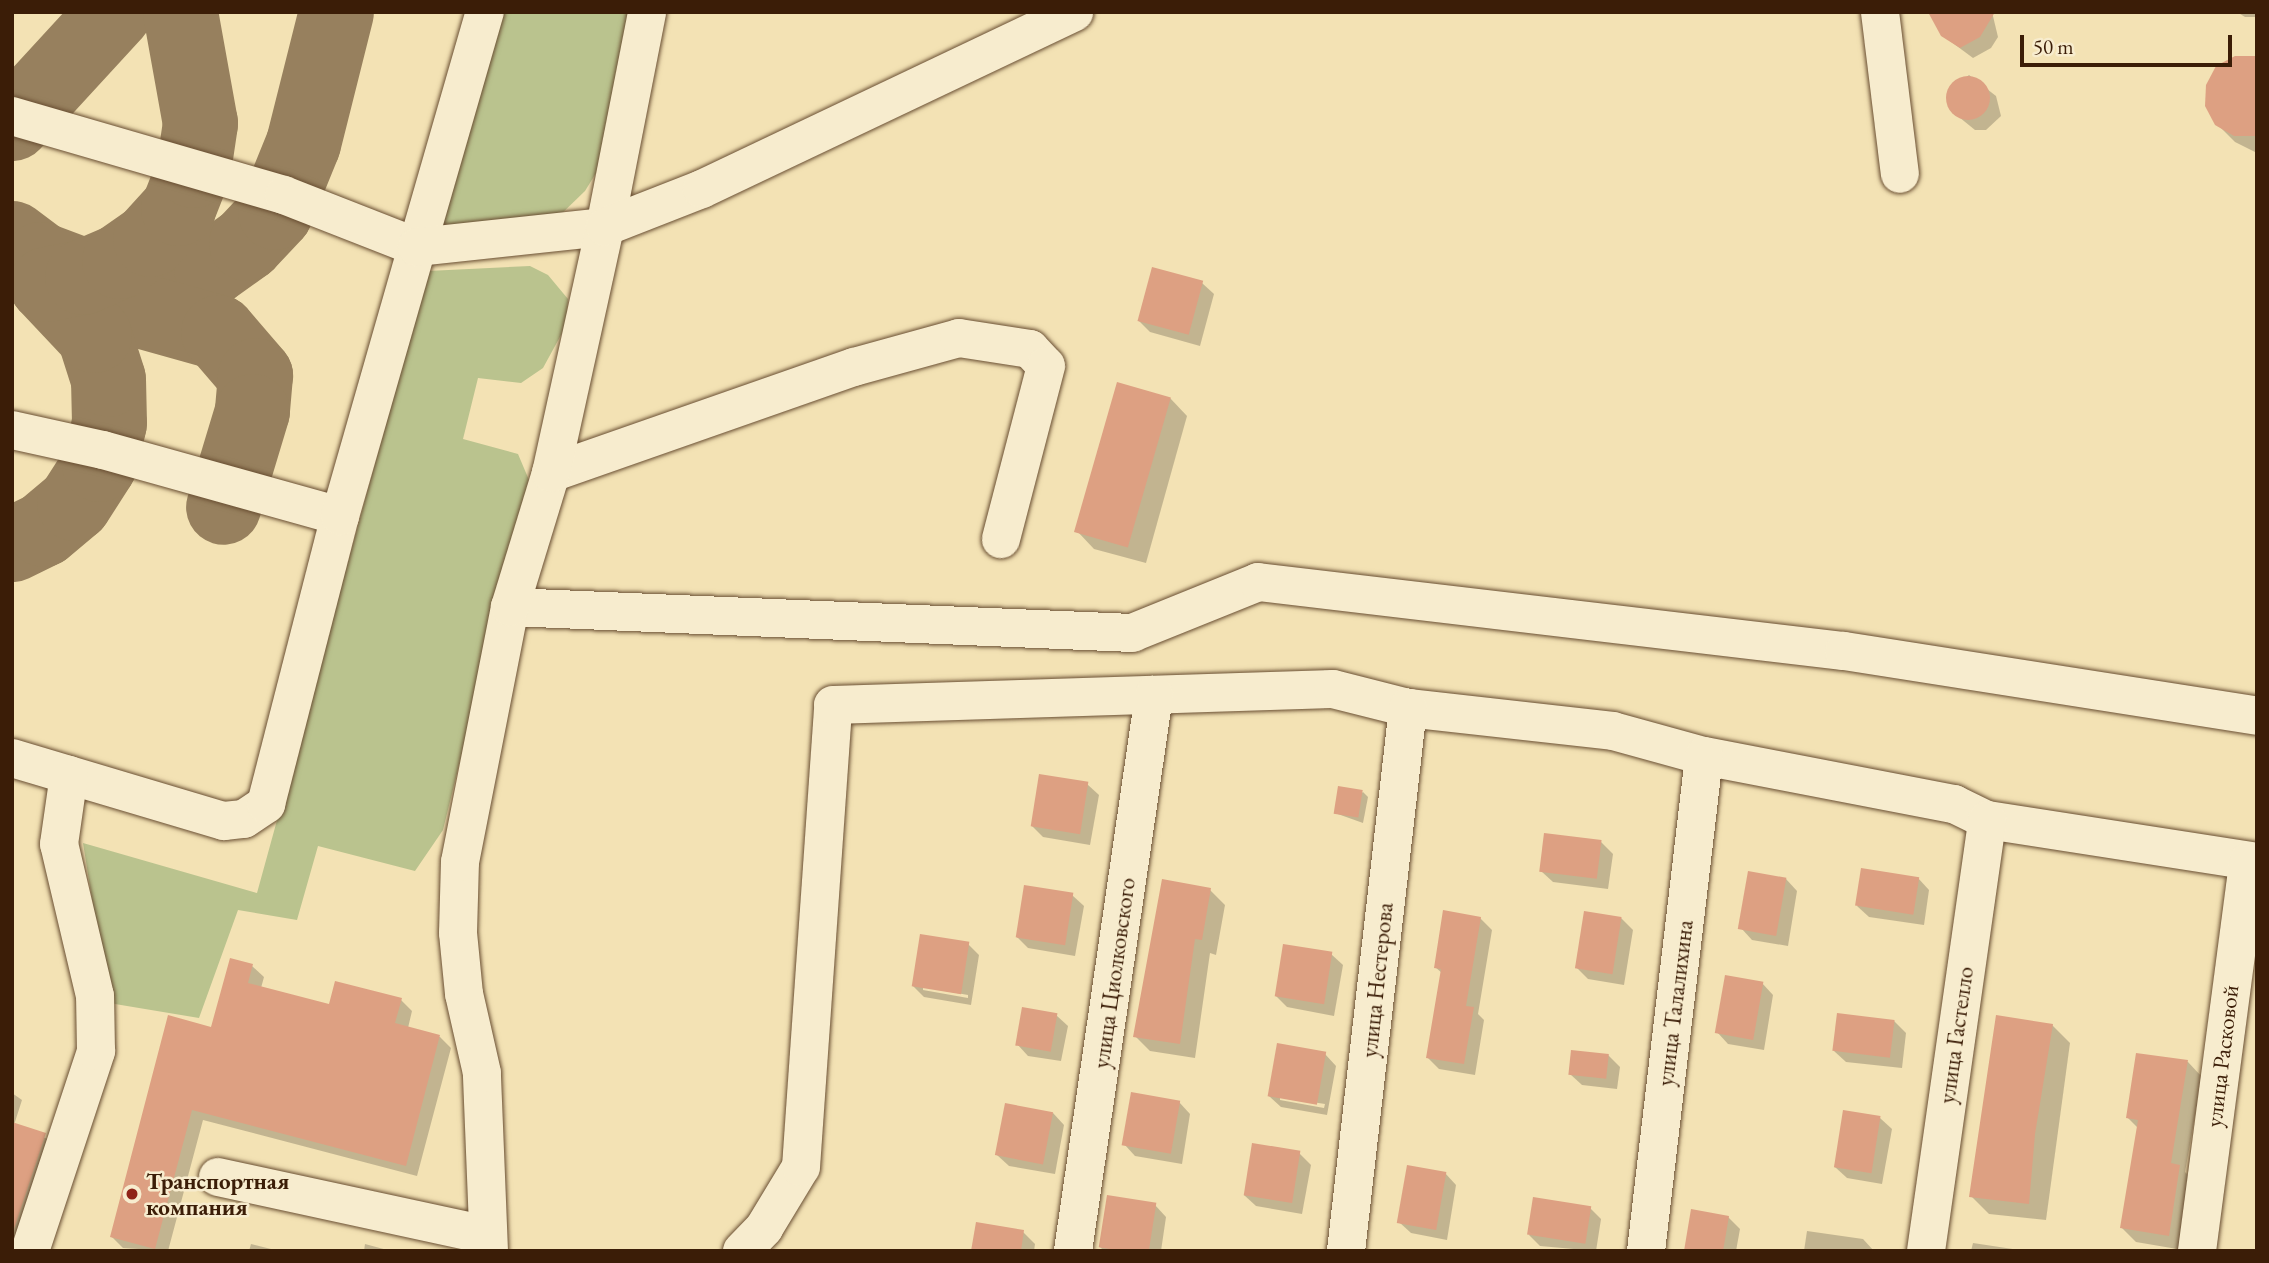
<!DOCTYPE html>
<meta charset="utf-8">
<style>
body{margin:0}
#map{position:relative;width:2269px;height:1263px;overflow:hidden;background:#f3e2b4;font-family:"EB Garamond",serif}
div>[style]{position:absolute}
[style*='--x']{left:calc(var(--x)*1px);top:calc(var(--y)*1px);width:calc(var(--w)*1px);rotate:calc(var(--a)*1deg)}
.green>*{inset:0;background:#bac38e}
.shadow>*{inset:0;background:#0003}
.taxiway>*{height:75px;margin:-37.5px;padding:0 37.5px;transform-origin:37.5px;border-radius:37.5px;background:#97805e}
.building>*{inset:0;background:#dda082;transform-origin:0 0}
.round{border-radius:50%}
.roads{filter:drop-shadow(0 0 2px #694e32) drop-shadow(0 0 2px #694e32)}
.minor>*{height:38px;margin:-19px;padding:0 19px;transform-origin:19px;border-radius:19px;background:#f7ecce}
.dots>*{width:19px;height:19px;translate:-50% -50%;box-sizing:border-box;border:4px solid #f7ecce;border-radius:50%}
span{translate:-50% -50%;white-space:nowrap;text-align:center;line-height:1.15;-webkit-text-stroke:5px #f7ecce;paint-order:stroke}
.street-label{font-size:23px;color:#3b1d07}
.poi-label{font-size:23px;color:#3b1d07;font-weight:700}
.left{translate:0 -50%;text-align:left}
.frame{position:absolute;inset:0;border:14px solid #3b1d07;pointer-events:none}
.scale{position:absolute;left:2020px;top:35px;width:212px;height:32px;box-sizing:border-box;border:4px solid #3b1d07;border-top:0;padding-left:9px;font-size:21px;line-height:24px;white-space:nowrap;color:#3b1d07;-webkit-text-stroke:5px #f7ecce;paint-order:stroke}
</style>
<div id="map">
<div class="green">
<div style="clip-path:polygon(500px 12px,633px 12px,604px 160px,585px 191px,554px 221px,439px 225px)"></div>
<div style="clip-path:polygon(530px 266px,548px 275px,568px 299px,567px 324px,543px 368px,521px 383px,478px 378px,463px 439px,518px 454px,529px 480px,443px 830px,415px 871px,318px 846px,297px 920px,238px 910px,199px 1018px,103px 1002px,103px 968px,83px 843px,257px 893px,428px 271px)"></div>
</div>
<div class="shadow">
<div style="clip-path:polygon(1992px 12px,1998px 37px,1991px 48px,1973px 58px,1942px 35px)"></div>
<div style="clip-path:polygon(2237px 12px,2257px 12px,2257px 17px,2245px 17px)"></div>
<div style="clip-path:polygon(2257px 58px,2257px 153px,2235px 142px,2217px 124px)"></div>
<div style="clip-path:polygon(1969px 75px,1996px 96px,2001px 116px,1986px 130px,1975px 130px,1954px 113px,1949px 92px)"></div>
<div style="clip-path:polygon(1202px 283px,1214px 294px,1200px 346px,1150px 332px,1139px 321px)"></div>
<div style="clip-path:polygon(1170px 398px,1187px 416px,1146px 563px,1094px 549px,1077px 531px)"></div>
<div style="clip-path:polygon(1087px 784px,1099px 795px,1090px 845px,1043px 837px,1032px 826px)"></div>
<div style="clip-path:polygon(1363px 792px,1368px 797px,1363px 823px,1335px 813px)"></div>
<div style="clip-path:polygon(1601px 842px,1613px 854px,1608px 889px,1553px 882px,1541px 871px)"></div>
<div style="clip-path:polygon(1918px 878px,1929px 890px,1924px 925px,1869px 917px,1857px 906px)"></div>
<div style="clip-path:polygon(1786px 879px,1797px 891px,1788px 946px,1752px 940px,1741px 928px)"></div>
<div style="clip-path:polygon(1210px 890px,1225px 905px,1216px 955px,1210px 953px,1195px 1058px,1150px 1051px,1135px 1036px)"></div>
<div style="clip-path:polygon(1072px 895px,1084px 906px,1075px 956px,1028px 948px,1017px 937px)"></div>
<div style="clip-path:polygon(1480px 918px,1492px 930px,1478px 1014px,1484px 1020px,1475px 1075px,1439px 1069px,1428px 1058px,1442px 973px,1435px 967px)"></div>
<div style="clip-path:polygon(1621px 918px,1633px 930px,1624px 985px,1588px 979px,1576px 967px)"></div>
<div style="clip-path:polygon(evenodd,968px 944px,979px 955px,971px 1005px,924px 997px,913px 986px,968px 944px,923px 987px,968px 995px,968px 998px,923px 990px,923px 987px)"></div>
<div style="clip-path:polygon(1331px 954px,1343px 965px,1334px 1016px,1287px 1007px,1276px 996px)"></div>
<div style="clip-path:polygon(252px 966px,264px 977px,261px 988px,330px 1007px,401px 1000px,412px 1011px,408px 1028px,440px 1037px,451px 1048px,417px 1176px,203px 1120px,168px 1251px,123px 1248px,112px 1237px,213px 1029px)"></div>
<div style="clip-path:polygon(1762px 983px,1773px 995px,1764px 1050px,1728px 1044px,1717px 1032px)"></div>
<div style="clip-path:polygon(1056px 1015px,1068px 1026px,1061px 1061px,1028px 1056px,1017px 1044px)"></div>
<div style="clip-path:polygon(1894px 1021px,1906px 1033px,1902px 1068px,1846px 1062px,1834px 1051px)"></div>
<div style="clip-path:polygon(2052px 1025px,2070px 1043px,2046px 1220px,1989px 1214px,1972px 1197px)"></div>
<div style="clip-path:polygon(evenodd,1325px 1054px,1336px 1066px,1327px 1115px,1281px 1107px,1269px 1096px,1325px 1054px,1280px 1097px,1325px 1104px,1324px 1108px,1280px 1100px,1280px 1097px)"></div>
<div style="clip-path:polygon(1608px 1055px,1620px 1067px,1617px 1089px,1582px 1085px,1570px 1074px)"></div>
<div style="clip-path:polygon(2137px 1055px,2188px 1062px,2202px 1077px,2185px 1172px,2194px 1181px,2183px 1250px,2136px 1242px,2122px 1228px,2138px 1128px,2128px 1118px)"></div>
<div style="clip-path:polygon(12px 1093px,22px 1100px,14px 1125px,50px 1140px,12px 1251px)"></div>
<div style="clip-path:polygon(1179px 1102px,1190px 1114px,1182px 1164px,1135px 1156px,1124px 1144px)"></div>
<div style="clip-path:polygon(1053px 1113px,1064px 1125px,1055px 1174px,1009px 1166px,997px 1155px)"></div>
<div style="clip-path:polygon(1880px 1118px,1892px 1129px,1882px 1184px,1847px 1178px,1835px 1167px)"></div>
<div style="clip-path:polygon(1299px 1153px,1311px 1165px,1302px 1214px,1256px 1206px,1244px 1195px)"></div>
<div style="clip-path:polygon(1445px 1173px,1456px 1185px,1447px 1240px,1411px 1233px,1399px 1222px)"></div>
<div style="clip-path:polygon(1155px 1205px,1166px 1217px,1161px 1251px,1104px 1251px,1100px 1247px)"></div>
<div style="clip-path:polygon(1590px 1208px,1601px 1219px,1596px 1251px,1540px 1246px,1529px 1235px)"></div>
<div style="clip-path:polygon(1728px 1217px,1740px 1229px,1736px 1251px,1686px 1251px)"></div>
<div style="clip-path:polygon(1807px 1231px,1863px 1239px,1874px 1251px,1804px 1251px)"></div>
<div style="clip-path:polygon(1023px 1232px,1035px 1244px,1034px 1251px,972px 1251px)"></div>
<div style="clip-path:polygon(1973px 1243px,2026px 1251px,1971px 1251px)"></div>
<div style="clip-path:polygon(251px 1244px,279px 1251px,249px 1251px)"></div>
<div style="clip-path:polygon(365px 1244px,391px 1251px,364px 1251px)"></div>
</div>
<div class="taxiway">
<div style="--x:12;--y:123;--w:151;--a:-47.4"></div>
<div style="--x:12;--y:238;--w:35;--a:37"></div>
<div style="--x:40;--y:259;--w:74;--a:20.6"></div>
<div style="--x:88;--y:287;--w:34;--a:5"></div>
<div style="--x:122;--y:290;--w:92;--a:-13.9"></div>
<div style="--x:211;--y:268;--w:43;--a:-35.5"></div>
<div style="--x:246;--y:243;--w:42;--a:-46.9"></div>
<div style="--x:275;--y:212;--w:74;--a:-67.9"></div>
<div style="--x:303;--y:143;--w:135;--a:-75.9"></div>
<div style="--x:96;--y:298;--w:127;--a:15.6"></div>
<div style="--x:218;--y:332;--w:57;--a:49.3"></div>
<div style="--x:255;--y:375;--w:36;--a:95"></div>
<div style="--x:252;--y:411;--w:100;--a:106.8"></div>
<div style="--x:12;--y:544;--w:34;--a:-26"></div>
<div style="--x:43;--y:529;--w:40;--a:-40"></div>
<div style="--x:74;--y:503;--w:46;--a:-57.3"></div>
<div style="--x:99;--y:464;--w:42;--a:-76.3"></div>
<div style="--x:109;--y:423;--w:44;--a:-91.3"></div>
<div style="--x:108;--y:379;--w:46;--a:-107.7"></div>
<div style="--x:94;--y:335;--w:70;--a:-133.3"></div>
<div style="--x:46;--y:284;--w:37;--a:-11"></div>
<div style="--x:82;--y:277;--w:40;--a:-23.4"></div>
<div style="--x:119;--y:261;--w:38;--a:-35"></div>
<div style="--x:150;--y:239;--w:42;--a:-47.9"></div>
<div style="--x:178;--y:208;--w:41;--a:-68.5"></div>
<div style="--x:193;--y:170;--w:48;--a:-81.5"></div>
<div style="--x:200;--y:123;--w:113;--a:-100.2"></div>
</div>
<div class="building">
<div style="clip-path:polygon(1928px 12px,1995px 12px,1980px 37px,1960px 48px,1941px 36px)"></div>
<div style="clip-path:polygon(2235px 56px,2257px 56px,2257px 136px,2234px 136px,2215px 125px,2205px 106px,2206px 85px,2216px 66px)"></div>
<div class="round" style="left:1946px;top:76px;width:44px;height:44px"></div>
<div style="left:1152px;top:267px;width:53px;height:56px;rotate:15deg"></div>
<div style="left:1117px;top:382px;width:56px;height:156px;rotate:16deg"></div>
<div style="left:1039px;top:774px;width:50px;height:53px;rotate:9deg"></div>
<div style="left:1338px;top:786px;width:25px;height:28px;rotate:9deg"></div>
<div style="left:1544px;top:833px;width:58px;height:39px;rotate:7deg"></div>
<div style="left:1861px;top:868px;width:59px;height:38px;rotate:9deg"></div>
<div style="left:1748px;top:871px;width:39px;height:59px;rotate:10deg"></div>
<div style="clip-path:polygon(1162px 879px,1211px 888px,1202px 940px,1195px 939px,1180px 1044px,1133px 1037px)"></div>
<div style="left:1024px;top:885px;width:50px;height:53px;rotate:9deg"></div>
<div style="clip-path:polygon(1443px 910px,1481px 917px,1466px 1006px,1474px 1007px,1464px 1064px,1426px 1058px,1441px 969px,1434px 968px)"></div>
<div style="left:1584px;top:911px;width:38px;height:58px;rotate:9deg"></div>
<div style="left:920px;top:934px;width:50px;height:53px;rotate:9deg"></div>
<div style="left:1283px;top:944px;width:50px;height:53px;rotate:9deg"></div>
<div style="clip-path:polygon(230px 958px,253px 964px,248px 983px,329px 1004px,335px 981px,402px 998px,395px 1023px,440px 1035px,406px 1166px,192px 1110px,155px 1249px,110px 1237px,168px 1015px,211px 1027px)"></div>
<div style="left:1725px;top:975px;width:39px;height:59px;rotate:10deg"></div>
<div style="left:1022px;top:1007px;width:36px;height:39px;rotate:10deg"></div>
<div style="left:1837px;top:1013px;width:58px;height:38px;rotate:7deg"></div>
<div style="clip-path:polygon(1996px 1015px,2053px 1024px,2035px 1134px,2029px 1204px,1969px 1197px)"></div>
<div style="left:1277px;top:1043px;width:50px;height:54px;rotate:10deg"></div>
<div style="left:1571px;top:1050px;width:38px;height:25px;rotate:6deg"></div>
<div style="clip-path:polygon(2136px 1053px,2188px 1060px,2171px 1163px,2180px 1165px,2169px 1236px,2120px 1228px,2138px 1120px,2126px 1118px)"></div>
<div style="left:1131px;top:1092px;width:50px;height:54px;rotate:10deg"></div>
<div style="left:1005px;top:1103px;width:49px;height:53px;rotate:11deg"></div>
<div style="left:1843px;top:1110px;width:38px;height:58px;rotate:9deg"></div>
<div style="clip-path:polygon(12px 1122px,46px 1133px,12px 1235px)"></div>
<div style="left:1252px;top:1143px;width:49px;height:53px;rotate:9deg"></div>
<div style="left:1407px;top:1165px;width:40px;height:59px;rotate:10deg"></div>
<div style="left:1107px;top:1195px;width:50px;height:53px;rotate:9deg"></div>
<div style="left:1533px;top:1197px;width:59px;height:38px;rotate:9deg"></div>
<div style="clip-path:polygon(1691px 1209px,1729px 1216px,1723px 1251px,1684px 1251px)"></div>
<div style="clip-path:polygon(976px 1222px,1024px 1230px,1021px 1251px,971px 1251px)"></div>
</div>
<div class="roads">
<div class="minor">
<div style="--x:1880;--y:12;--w:163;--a:83"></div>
<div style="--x:12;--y:116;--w:283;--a:16.2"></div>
<div style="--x:284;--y:195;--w:143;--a:21.4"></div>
<div style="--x:417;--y:247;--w:245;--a:-73.9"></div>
<div style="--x:12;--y:430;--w:93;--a:12.4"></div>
<div style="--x:103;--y:450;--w:246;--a:15.6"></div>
<div style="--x:551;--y:473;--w:321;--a:-19.3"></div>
<div style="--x:854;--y:367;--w:109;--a:-15.4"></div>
<div style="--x:959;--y:338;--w:72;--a:8.8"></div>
<div style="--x:1030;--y:349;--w:23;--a:47"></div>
<div style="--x:1046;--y:366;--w:179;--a:104.6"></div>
<div style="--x:510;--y:607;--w:623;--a:2.39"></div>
<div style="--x:1132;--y:633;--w:136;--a:-22"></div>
<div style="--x:1258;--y:582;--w:590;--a:6.72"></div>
<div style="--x:1844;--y:651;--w:418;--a:8.9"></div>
<div style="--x:12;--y:758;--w:221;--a:16.6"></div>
<div style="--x:224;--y:821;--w:20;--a:-6"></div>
<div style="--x:244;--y:819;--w:27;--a:-34"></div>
<div style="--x:266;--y:804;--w:297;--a:-75.6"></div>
<div style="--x:340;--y:516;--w:280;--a:-74"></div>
<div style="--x:417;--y:247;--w:189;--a:-6.1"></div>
<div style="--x:605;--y:227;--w:219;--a:-78.9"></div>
<div style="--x:218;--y:1177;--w:275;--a:12.2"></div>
<div style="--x:30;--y:1251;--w:211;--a:-71.7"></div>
<div style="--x:96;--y:1051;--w:55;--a:-91"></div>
<div style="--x:95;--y:996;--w:156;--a:-103.3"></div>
<div style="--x:59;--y:844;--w:70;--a:-81.8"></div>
<div style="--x:489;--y:1251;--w:178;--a:-92.3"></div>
<div style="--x:482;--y:1073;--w:81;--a:-102.8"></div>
<div style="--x:464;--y:994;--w:61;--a:-95.6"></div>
<div style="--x:458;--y:933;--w:71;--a:-88.4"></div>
<div style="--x:460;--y:862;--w:260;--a:-78.9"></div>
<div style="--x:510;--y:607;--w:140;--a:-73"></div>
<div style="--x:551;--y:473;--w:252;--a:-77.6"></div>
<div style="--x:605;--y:227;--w:104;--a:-21.4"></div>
<div style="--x:702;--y:189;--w:412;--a:-25.4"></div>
<div style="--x:742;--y:1251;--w:32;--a:-46"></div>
<div style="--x:764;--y:1228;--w:71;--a:-58.8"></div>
<div style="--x:801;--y:1167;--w:463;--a:-86"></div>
<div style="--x:833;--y:705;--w:500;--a:-1.83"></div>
<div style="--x:1333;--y:689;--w:77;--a:14.2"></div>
<div style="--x:1408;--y:708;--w:206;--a:6.4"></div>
<div style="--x:1613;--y:731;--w:94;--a:15.4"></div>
<div style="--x:1704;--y:756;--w:255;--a:10.9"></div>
<div style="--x:1954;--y:804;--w:37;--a:26"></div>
<div style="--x:1987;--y:820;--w:273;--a:8.8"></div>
<div style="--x:1073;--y:1251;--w:562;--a:-81.71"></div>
<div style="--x:1346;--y:1251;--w:547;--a:-83.49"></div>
<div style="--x:1646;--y:1251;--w:498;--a:-83.3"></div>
<div style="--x:1926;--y:1251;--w:435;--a:-81.9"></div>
<div style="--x:2197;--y:1251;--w:393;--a:-82.5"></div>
</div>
</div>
<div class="dots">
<div style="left:132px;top:1194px;background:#8f2418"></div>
</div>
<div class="street-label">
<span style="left:1114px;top:973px;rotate:-82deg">улица Циолковского</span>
<span style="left:1377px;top:980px;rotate:-84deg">улица Нестерова</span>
<span style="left:1675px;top:1003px;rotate:-83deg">улица Талалихина</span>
<span style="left:1956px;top:1035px;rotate:-82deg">улица Гастелло</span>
<span style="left:2222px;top:1056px;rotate:-83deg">улица Расковой</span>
</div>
<div class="poi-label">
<span class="left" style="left:146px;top:1194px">Транспортная<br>компания</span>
</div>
<div class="frame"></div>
<div class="scale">50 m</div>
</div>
